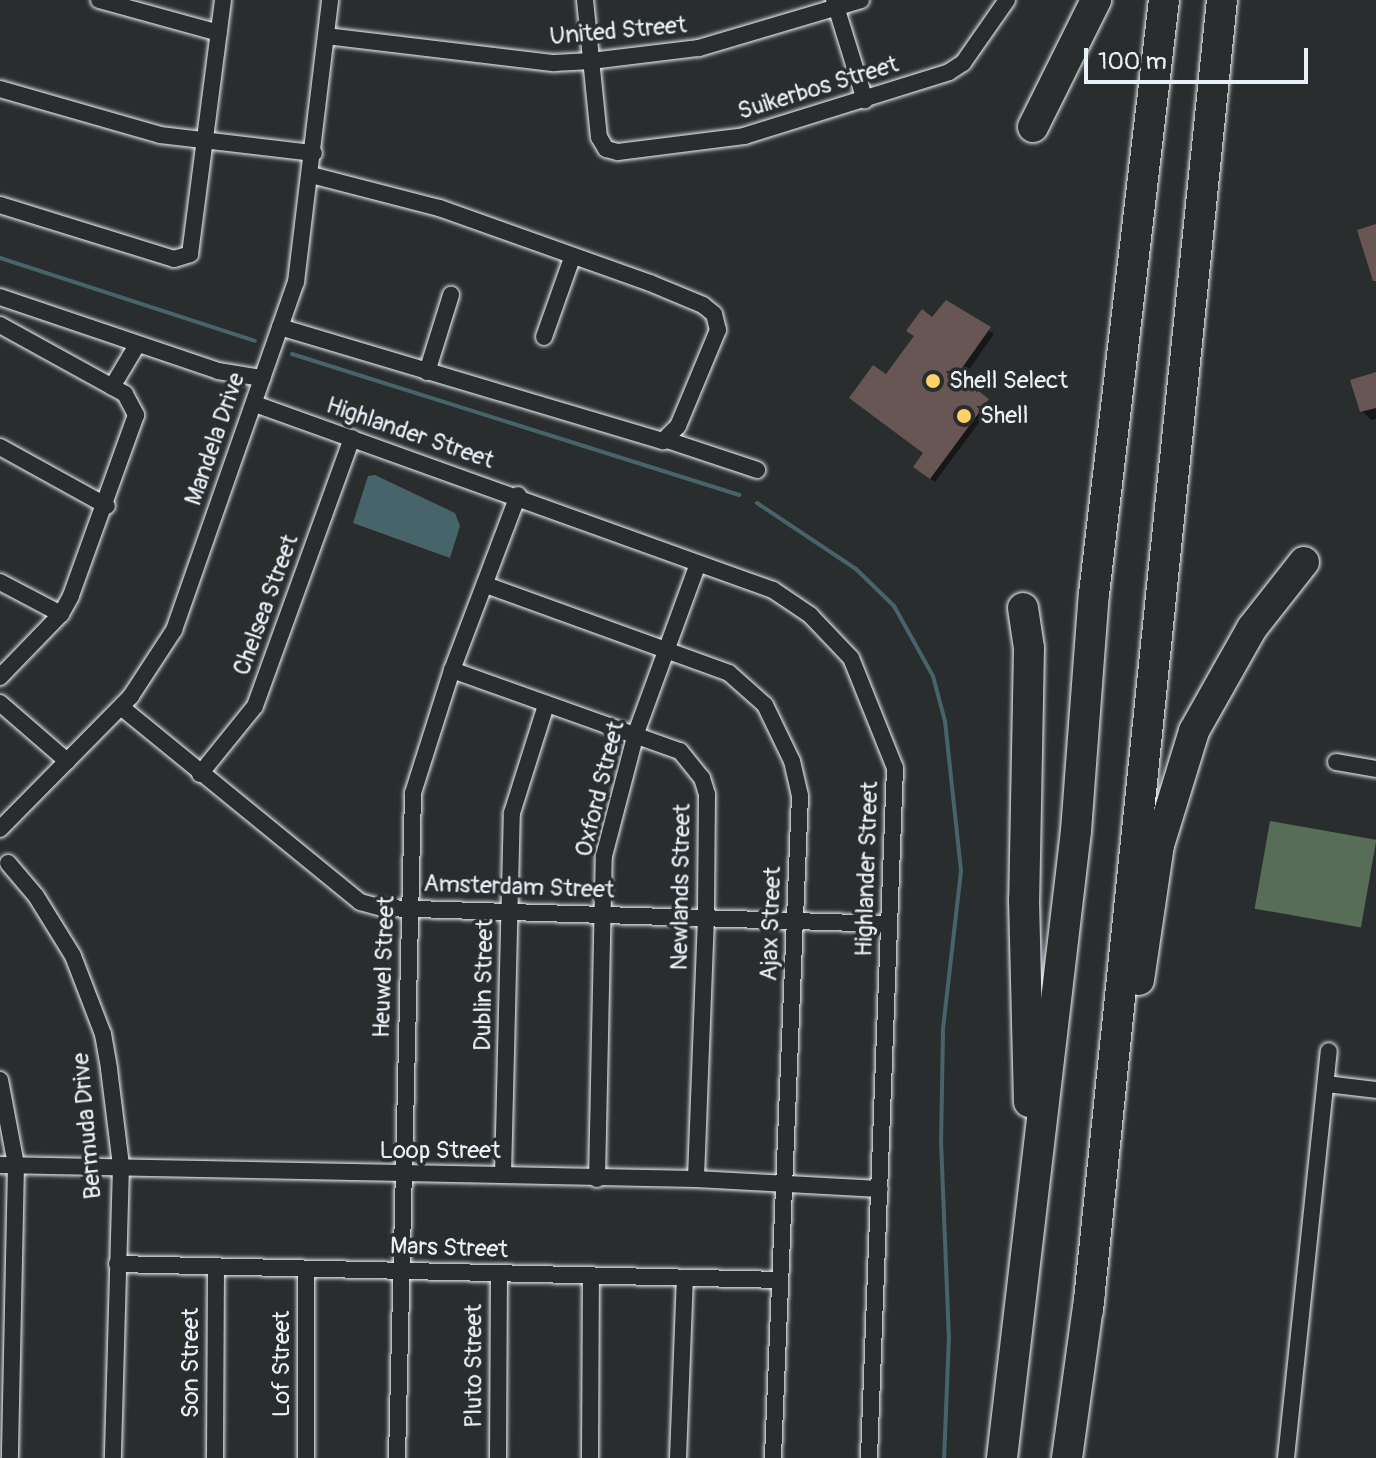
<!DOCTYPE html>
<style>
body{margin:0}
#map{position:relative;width:1376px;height:1458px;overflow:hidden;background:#2a2d2e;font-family:Pangolin,sans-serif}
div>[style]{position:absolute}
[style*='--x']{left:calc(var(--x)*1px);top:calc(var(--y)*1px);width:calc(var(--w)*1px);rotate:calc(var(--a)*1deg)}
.green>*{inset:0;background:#576d58;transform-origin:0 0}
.water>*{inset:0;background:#47646b}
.shadow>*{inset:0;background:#0007}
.stream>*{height:4px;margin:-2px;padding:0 2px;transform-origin:2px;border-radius:2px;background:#47646b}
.building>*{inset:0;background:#685655}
.roads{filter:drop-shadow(0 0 2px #e8f1f8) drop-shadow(0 0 2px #e8f1f8)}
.street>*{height:16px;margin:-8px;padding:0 8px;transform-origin:8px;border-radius:8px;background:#2a2d2e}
.highway>*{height:30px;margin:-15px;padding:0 15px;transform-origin:15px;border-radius:15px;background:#2a2d2e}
.dots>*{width:22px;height:22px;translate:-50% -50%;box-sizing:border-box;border:4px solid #2a2d2e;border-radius:50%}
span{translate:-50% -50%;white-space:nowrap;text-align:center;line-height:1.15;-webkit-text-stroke:7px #2a2d2e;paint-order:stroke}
.street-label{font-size:24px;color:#e8f1f8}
.poi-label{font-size:24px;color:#e8f1f8}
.left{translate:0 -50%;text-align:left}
.scale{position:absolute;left:1084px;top:48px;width:224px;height:36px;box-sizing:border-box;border:4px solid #e8f1f8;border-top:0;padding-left:10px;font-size:24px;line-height:28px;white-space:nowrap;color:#e8f1f8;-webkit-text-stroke:6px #2a2d2e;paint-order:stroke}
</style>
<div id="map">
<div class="green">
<div style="left:1270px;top:821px;width:108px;height:89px;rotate:10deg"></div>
</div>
<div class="water">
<div style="clip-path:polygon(375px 475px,455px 513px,460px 526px,450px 558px,353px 523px,368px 476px)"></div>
</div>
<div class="shadow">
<div style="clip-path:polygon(946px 303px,994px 334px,961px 381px,992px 405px,935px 482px,920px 471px,925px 454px,886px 377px)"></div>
<div style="clip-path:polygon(1376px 374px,1376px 419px,1371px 420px,1362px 411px)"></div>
</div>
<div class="stream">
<div style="--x:0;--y:258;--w:268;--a:18"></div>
<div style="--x:292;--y:354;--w:469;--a:17.5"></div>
<div style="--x:757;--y:503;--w:119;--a:33.7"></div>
<div style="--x:856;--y:569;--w:53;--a:44.2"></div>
<div style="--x:894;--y:606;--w:80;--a:60.9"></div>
<div style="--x:933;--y:676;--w:47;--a:75.1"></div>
<div style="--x:945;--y:721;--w:151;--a:83.9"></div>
<div style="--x:961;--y:871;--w:160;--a:96.5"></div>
<div style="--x:943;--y:1030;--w:111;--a:91"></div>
<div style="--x:941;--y:1141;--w:195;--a:87.7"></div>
<div style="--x:949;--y:1336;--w:122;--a:92.3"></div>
</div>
<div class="building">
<div style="clip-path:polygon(1376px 224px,1376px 281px,1373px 281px,1357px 230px)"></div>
<div style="clip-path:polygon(946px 300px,991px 327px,957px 375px,989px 399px,930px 479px,913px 467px,923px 453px,849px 398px,873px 365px,886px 374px,914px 336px,906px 331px,922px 309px,932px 317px)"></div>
<div style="clip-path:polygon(1376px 372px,1376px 408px,1360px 412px,1350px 380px)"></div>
</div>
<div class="roads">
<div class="street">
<div style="--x:99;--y:0;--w:124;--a:15.4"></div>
<div style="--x:585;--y:0;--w:138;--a:84.2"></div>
<div style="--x:599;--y:137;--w:14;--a:60"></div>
<div style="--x:606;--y:149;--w:12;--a:14"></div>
<div style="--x:618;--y:152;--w:127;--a:-7.2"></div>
<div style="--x:744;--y:136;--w:215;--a:-17.3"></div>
<div style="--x:949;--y:72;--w:17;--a:-33"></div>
<div style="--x:963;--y:63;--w:77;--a:-55.1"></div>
<div style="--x:834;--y:0;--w:105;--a:72.8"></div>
<div style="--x:326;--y:36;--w:230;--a:6.8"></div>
<div style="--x:554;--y:63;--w:37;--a:-3"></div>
<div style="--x:591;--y:61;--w:109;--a:-6.9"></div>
<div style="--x:699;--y:48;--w:169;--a:-16.5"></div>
<div style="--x:0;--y:89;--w:166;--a:16"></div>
<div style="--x:160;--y:135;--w:155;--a:6.7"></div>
<div style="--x:0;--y:205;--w:182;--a:17.2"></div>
<div style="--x:174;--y:259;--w:17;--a:-17"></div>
<div style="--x:190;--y:254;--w:256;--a:-82.6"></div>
<div style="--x:0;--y:297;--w:230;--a:18.7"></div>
<div style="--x:218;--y:371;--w:45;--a:9"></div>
<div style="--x:0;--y:325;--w:143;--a:28.9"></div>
<div style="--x:125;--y:394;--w:24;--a:62"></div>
<div style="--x:136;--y:415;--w:192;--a:109.8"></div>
<div style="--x:71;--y:596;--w:21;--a:119"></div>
<div style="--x:61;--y:614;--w:88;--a:134.1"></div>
<div style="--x:280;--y:327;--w:400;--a:16.6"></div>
<div style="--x:663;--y:441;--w:21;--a:-45"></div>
<div style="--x:678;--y:426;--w:104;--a:-67.4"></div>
<div style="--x:718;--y:330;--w:16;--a:-104"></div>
<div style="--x:714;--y:314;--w:14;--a:-141"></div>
<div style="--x:703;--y:305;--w:57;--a:-157.5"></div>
<div style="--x:650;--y:283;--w:224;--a:-160.4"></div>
<div style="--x:439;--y:208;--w:132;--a:-165.5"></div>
<div style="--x:544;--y:337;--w:84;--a:-70.5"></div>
<div style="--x:427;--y:372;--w:81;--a:-72.7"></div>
<div style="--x:112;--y:387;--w:49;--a:-59.2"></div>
<div style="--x:255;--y:404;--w:550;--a:19.75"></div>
<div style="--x:773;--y:590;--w:45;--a:34"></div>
<div style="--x:810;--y:615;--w:59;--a:46.4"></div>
<div style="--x:851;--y:658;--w:118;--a:68.2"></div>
<div style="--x:895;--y:768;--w:690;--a:92.16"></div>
<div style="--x:667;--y:440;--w:95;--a:18.4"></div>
<div style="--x:0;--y:447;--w:122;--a:28.9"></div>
<div style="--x:0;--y:582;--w:69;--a:27.7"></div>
<div style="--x:486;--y:585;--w:258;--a:19.9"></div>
<div style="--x:729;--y:673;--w:48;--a:41.6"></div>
<div style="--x:765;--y:705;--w:62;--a:64.3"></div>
<div style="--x:792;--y:761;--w:36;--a:77"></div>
<div style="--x:800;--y:796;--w:663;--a:92.34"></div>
<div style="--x:452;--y:670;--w:242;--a:19.6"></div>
<div style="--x:680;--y:751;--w:35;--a:51"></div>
<div style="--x:702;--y:778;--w:17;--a:73"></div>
<div style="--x:707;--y:794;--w:123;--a:90.5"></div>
<div style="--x:706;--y:917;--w:262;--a:92.2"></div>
<div style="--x:0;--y:703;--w:89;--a:40.9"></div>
<div style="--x:121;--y:707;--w:308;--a:39.2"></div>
<div style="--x:360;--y:902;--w:24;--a:15"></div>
<div style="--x:383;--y:908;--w:506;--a:1.81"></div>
<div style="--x:1336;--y:762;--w:41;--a:9.9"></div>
<div style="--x:200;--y:774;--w:87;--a:-51"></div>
<div style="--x:255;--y:706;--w:285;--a:-70.1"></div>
<div style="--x:0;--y:829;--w:187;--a:-45.4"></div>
<div style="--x:131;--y:696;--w:79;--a:-56.9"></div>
<div style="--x:174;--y:630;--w:369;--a:-70.7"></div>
<div style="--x:296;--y:282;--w:284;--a:-83.1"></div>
<div style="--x:8;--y:863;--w:43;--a:49.7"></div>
<div style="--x:36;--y:896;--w:70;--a:58.3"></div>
<div style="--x:73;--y:956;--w:84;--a:69"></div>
<div style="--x:103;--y:1034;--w:36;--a:80"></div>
<div style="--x:109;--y:1069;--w:98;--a:82.9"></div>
<div style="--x:121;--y:1166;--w:292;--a:91.6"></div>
<div style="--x:0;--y:1080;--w:86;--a:79.3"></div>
<div style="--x:16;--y:1165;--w:293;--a:91.2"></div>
<div style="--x:1326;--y:1084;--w:50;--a:6.8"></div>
<div style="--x:0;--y:1165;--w:696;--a:1.15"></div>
<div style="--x:696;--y:1179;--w:184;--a:3.1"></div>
<div style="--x:503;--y:1175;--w:362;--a:-88.6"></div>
<div style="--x:512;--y:813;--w:113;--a:-72.5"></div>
<div style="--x:597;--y:1179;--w:323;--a:-88.8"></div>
<div style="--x:604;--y:856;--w:127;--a:-75.4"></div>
<div style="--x:636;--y:733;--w:180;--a:-69.9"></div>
<div style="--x:117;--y:1264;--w:662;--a:1.38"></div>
<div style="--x:215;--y:1458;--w:190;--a:-89.7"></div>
<div style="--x:306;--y:1458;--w:189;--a:-90"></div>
<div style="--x:397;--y:1458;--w:665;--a:-88.62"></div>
<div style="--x:413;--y:793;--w:129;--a:-72.4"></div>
<div style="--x:452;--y:670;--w:187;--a:-69.3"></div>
<div style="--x:498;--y:1458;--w:184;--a:-89.7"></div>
<div style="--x:590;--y:1458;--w:181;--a:-89.7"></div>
<div style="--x:678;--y:1458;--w:179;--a:-87.8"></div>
<div style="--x:1286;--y:1458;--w:409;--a:-84"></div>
</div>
<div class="highway">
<div style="--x:1033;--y:127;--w:142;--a:-63.6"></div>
<div style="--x:1023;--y:608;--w:40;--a:81.5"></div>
<div style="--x:1029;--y:648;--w:251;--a:91.1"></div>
<div style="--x:1024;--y:899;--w:203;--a:88.6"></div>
<div style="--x:1139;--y:980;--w:136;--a:-81.6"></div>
<div style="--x:1159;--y:845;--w:119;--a:-72.9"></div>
<div style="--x:1194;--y:731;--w:118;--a:-60.6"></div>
<div style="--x:1252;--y:628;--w:84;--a:-51.8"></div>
<div style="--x:1088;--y:1310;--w:1317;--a:-84.16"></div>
<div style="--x:1002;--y:1458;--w:631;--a:-83.27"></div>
<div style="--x:1076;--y:831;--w:238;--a:-85.7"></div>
<div style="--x:1094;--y:594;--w:598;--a:-83.28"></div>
<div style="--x:1067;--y:1458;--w:168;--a:-82.1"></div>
</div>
</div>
<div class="dots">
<div style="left:933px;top:381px;background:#ffd166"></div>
<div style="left:964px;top:416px;background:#ffd166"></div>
</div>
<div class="street-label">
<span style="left:618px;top:31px;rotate:-5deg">United Street</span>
<span style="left:818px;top:88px;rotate:-17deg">Suikerbos Street</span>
<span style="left:410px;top:433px;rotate:19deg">Highlander Street</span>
<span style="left:215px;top:439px;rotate:-71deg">Mandela Drive</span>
<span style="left:266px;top:605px;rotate:-70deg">Chelsea Street</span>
<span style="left:600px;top:789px;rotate:-76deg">Oxford Street</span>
<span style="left:867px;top:869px;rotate:-88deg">Highlander Street</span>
<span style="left:519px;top:887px;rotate:2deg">Amsterdam Street</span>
<span style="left:681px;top:887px;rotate:-89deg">Newlands Street</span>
<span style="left:771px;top:924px;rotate:-88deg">Ajax Street</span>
<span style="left:384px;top:967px;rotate:-88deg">Heuwel Street</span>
<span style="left:484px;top:985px;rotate:-89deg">Dublin Street</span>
<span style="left:87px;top:1126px;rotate:-95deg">Bermuda Drive</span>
<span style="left:440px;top:1151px">Loop Street</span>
<span style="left:449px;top:1248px;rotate:2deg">Mars Street</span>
<span style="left:191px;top:1363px;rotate:-90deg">Son Street</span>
<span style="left:282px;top:1364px;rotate:-90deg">Lof Street</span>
<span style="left:474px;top:1366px;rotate:-90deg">Pluto Street</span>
</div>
<div class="poi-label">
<span class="left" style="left:949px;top:381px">Shell Select</span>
<span class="left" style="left:980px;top:416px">Shell</span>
</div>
<div class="scale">100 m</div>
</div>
